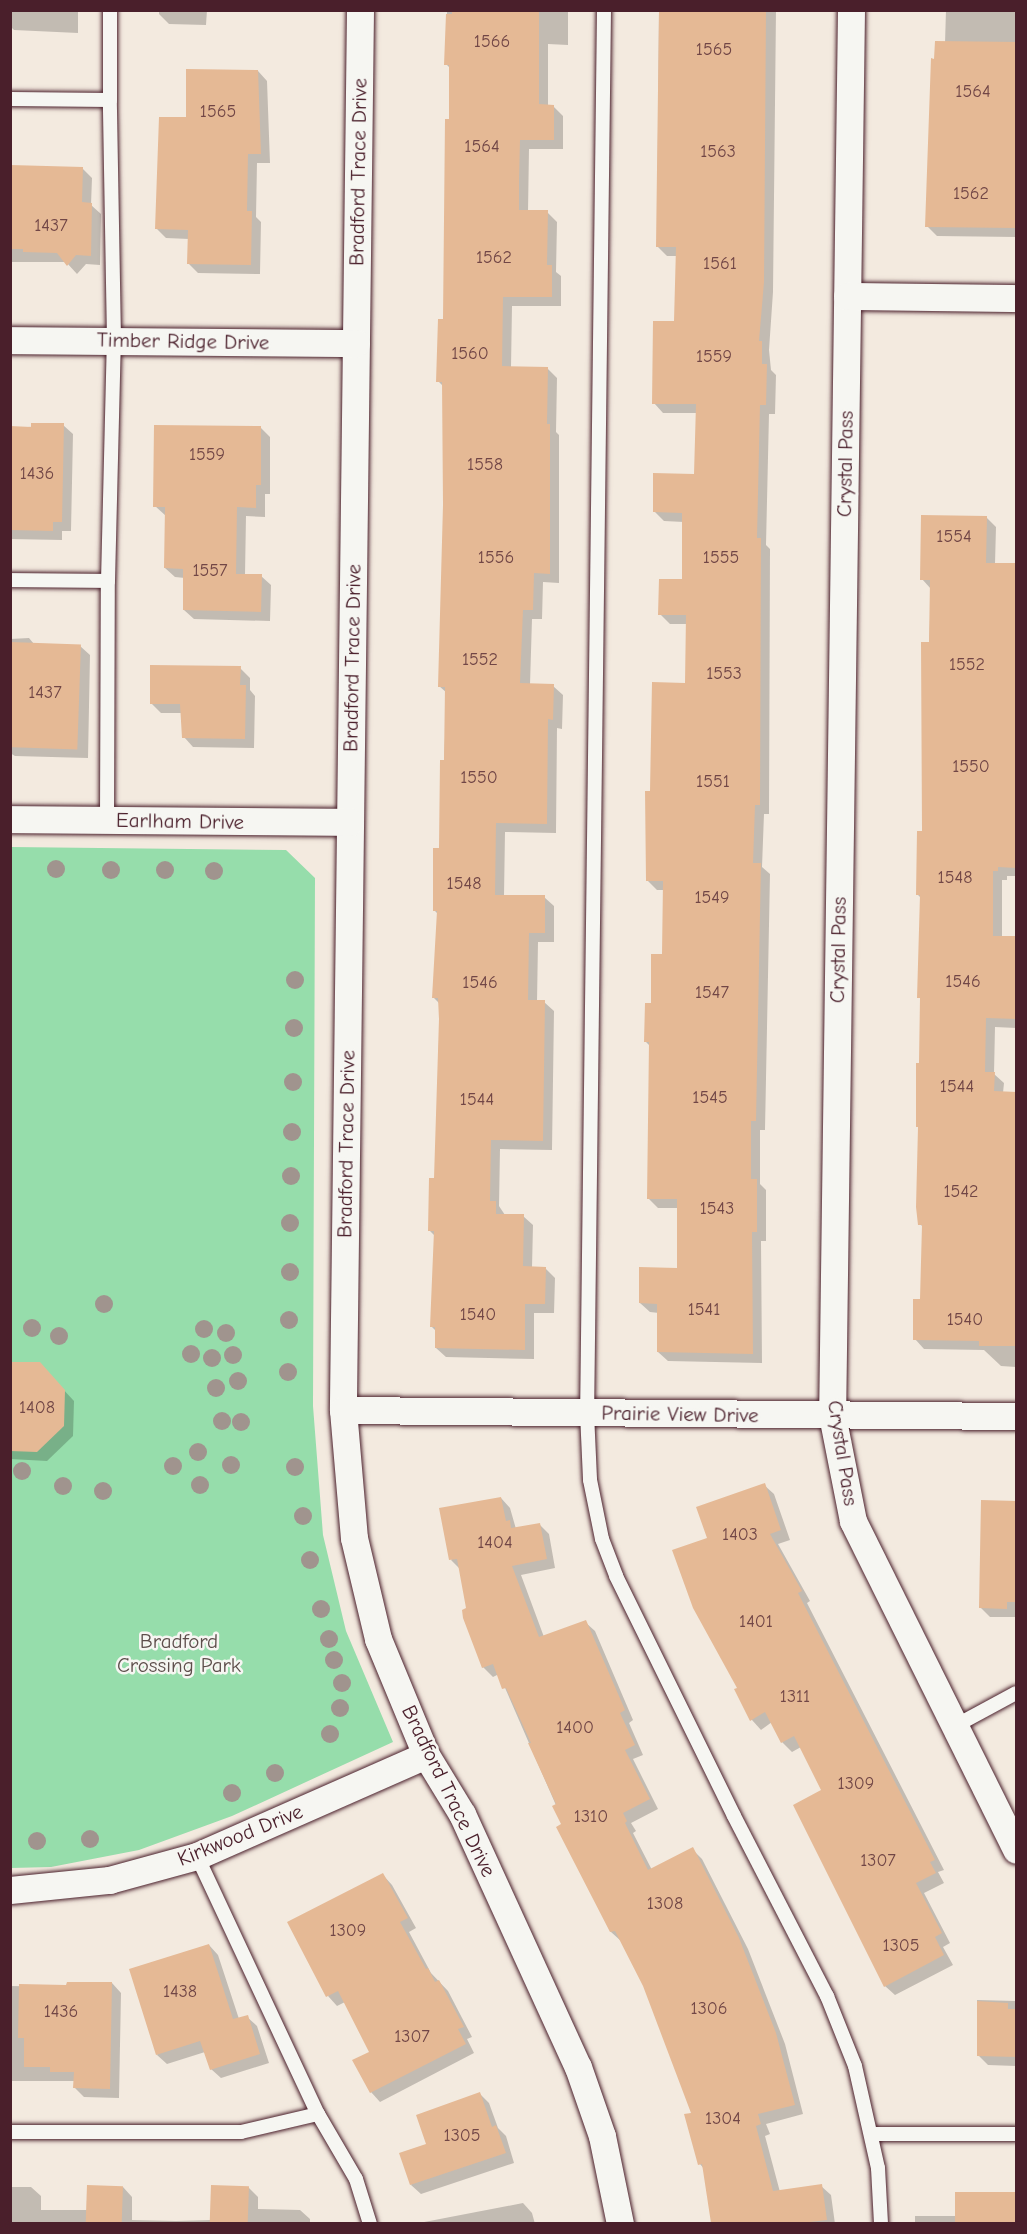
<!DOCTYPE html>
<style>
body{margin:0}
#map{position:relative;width:1027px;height:2234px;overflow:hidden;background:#f3eadf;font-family:"Comic Neue",sans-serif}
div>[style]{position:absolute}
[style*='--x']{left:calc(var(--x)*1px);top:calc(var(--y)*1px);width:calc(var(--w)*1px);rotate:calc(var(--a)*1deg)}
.green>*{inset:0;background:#96ddab}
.shadow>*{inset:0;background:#0003}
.building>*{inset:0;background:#e5b995;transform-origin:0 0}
.roads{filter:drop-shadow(0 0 2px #4a1f2b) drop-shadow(0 0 2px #4a1f2b)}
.service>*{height:14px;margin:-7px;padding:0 7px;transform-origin:7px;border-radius:7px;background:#f6f6f2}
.minor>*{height:27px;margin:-13.5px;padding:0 13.5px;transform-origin:13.5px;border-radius:13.5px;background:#f6f6f2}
.trees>*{width:18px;height:18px;margin:-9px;border-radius:50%;background:#a0948e}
span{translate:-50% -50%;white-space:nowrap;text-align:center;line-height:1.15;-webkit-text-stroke:5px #f6f6f2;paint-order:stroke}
.number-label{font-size:18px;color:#714646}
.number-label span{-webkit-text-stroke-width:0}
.street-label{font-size:21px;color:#4a1f2b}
.park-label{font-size:21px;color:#5d4e4b}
.frame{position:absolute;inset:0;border:12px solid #4a1f2b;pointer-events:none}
</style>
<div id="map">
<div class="green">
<div style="clip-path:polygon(11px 847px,286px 850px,315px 878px,313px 1406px,323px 1535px,346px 1631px,393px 1742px,232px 1816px,139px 1850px,51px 1867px,11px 1868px)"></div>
</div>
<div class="shadow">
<div style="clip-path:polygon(10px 10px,78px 10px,78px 33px,14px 30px,10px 26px)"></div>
<div style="clip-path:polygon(159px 10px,207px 10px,206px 25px,169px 24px,159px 14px)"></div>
<div style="clip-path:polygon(447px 10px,568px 10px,568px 45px,548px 44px,548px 106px,553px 106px,563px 116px,563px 149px,529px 149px,528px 212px,547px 212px,557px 222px,556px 272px,561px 276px,561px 306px,512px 306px,511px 368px,547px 368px,557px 378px,556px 432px,559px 435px,559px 583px,543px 582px,542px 619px,532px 619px,530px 685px,553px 686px,563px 695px,562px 729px,557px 728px,556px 833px,505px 832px,504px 896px,544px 897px,554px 906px,554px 942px,538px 942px,537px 1002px,544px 1002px,554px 1011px,552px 1150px,500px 1149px,499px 1206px,505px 1215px,523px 1216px,533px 1225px,532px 1268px,545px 1268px,555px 1278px,554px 1313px,534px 1313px,534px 1359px,446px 1357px,436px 1348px,436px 1331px,431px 1326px,435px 1236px,429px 1230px,435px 1179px,440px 1004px,433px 997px,439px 915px,434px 910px,440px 849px,447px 693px,439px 686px,444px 505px,444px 387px,438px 381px,445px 320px,451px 121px,451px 69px,446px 64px)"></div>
<div style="clip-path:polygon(659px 10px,776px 10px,773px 292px,769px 350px,771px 370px,776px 375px,775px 414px,769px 414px,766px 545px,770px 549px,769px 814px,764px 814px,762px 867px,770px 874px,765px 1130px,760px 1130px,760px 1184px,766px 1190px,766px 1241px,761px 1241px,762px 1363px,668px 1361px,658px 1352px,659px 1313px,650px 1312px,640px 1303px,678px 1269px,678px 1208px,658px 1208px,648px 1198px,650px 1046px,645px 1041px,664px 955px,664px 890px,657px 890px,647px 880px,651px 793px,687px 685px,687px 624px,670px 624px,660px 614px,684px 581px,684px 522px,664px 521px,655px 512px,695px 475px,697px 413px,663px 413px,654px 403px,675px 323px,677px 256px,667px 256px,657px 246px)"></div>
<div style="clip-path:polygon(946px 10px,1016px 10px,1016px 237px,937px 236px,927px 226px,936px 60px,945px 43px)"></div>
<div style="clip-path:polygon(258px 71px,267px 81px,270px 163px,257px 163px,256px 217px,261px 222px,260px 274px,198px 273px,189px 264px,189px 239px,166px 238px,157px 229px,187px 118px)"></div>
<div style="clip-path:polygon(10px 166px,82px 168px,92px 178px,91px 205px,101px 214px,100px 265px,86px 264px,77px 274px,66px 262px,10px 262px)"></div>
<div style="clip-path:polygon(63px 425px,73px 434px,71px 531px,62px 531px,62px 540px,10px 539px,10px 428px)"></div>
<div style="clip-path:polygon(261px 428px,270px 437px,270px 494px,265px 494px,265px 517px,246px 516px,245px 575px,261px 576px,271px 585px,270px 621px,194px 619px,184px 610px,185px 578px,175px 577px,165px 568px,166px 516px,155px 506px)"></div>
<div style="clip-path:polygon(986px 517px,996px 527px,995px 564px,1016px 564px,1016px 876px,1007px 876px,1007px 880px,1002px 880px,1002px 937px,1016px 938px,1016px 1028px,995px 1027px,994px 1074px,1004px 1083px,1003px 1093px,1016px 1093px,1016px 1367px,1001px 1366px,984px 1350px,924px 1349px,915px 1339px,922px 1301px,924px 1228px,920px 1224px,921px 898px,917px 894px,923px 832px,931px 589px,922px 579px)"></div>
<div style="clip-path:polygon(29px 638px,34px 644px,80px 646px,90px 655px,88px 758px,15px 756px,10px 753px,10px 639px)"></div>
<div style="clip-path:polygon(240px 668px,250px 678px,250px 690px,255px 696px,254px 748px,193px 747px,184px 737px,182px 713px,161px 713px,151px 703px)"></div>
<div style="clip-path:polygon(10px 1363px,49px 1374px,74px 1401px,73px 1436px,47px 1461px,10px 1459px)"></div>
<div style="clip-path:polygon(764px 1485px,774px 1494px,790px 1540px,778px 1544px,810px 1601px,807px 1603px,944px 1870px,938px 1872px,944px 1883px,924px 1893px,950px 1943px,943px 1947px,953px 1965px,895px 1995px,885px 1986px,823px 1791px,801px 1747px,792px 1752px,782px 1742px,772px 1722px,761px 1730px,752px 1720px,736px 1690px,739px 1688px,709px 1539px)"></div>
<div style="clip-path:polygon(501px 1498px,510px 1508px,516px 1529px,539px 1524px,549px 1534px,555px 1568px,521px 1575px,544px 1637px,585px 1622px,595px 1631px,633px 1720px,629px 1723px,643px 1755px,633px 1759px,658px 1809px,631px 1823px,636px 1831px,633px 1833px,652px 1870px,692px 1849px,702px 1859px,748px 1949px,785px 2044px,803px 2114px,766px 2124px,770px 2134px,765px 2136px,780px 2192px,821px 2186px,831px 2195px,835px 2224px,713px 2224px,705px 2170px,700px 2164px,693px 2114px,645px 1985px,621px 1941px,611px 1932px,499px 1674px,493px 1677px,483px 1667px,460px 1569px,451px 1560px)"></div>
<div style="clip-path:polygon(1016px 1501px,1016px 1617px,990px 1617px,981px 1608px,982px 1502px)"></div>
<div style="clip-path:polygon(383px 1875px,392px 1885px,416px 1928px,409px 1932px,431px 1973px,448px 1991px,472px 2037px,467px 2039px,474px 2053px,380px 2102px,371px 2092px,371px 2053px,345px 2002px,337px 2006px,328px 1996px)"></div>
<div style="clip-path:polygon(209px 1945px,218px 1955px,239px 2019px,247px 2017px,257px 2026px,269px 2063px,221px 2078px,211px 2069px,205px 2052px,167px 2064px,157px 2055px)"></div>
<div style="clip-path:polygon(112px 1983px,121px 1993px,119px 2098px,84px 2097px,75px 2088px,75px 2081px,10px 2081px,10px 1986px,68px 1987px)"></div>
<div style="clip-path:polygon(977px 2000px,1016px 2001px,1016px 2066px,988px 2065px,979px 2056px)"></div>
<div style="clip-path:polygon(480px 2094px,489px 2103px,498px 2128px,506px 2136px,514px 2163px,421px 2194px,411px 2185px,428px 2145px)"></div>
<div style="clip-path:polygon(10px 2187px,31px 2187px,41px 2196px,41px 2210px,88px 2210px,123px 2187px,132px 2197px,132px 2220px,176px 2221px,212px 2220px,248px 2187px,258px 2197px,258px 2209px,300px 2210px,310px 2219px,310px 2224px,10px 2224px)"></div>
<div style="clip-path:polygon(1016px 2193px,1016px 2224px,915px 2224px,915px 2216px,956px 2216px)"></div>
<div style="clip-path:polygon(523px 2203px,532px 2213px,535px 2224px,419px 2223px)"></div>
</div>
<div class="building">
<div style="clip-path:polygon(452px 10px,539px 10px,539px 104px,554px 105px,554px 140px,520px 140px,519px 181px,519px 210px,548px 210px,547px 265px,552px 265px,552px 297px,503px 297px,502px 366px,548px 367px,547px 424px,550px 424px,550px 574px,534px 573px,533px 610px,523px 610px,520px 683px,554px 684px,553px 720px,548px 719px,547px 824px,496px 823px,495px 895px,545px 895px,545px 933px,529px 933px,528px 1000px,545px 1000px,543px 1141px,491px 1140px,490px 1201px,496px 1201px,496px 1214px,524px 1214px,523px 1266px,546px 1267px,545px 1304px,525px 1304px,525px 1350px,435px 1348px,435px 1327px,430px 1327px,434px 1231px,428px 1231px,429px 1178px,434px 1178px,439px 1019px,438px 998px,432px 998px,437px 911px,433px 911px,433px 848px,439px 848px,440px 760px,444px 760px,445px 687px,438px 687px,443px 505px,442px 382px,436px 382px,438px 319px,443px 319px,445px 119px,449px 119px,449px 65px,444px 65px,446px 14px,452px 14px)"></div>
<div style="clip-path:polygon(659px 10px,766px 10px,764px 282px,759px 341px,762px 341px,762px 364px,767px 364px,766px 405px,760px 405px,757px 538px,761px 538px,760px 805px,755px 805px,753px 863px,761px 863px,756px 1121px,751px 1121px,751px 1179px,757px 1179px,757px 1232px,752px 1232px,753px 1354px,657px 1352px,657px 1304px,639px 1303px,639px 1267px,677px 1268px,677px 1199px,647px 1199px,649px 1042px,644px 1042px,645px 1003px,651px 1003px,651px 954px,662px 954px,663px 881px,646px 881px,645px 791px,650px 791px,652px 682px,685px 683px,686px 615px,658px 615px,659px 579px,682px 579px,682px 513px,653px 512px,653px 473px,694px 474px,696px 404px,652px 404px,653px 321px,674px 321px,676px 247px,656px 247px)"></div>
<div style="clip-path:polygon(935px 41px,1017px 42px,1017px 228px,925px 227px,931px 58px,934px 59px)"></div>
<div style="clip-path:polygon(186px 69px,258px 70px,261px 154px,248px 154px,247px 211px,252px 211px,251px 265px,187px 264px,188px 230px,155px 229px,159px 117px,186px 117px)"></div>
<div style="clip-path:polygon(10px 165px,83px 167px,82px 202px,92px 203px,91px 256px,76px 255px,67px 266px,57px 253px,23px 252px,23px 249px,10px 249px)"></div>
<div style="clip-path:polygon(31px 423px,64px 423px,62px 522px,53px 522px,53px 531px,10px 530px,10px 426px,31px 427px)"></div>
<div style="clip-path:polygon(154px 425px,261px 426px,261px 485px,256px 485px,256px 508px,237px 507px,236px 574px,262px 574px,261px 612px,183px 610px,183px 569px,164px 568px,165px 507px,153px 507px)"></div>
<div style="clip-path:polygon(921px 515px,987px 516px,986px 563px,1017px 563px,1017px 868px,998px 867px,998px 871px,993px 871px,993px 936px,1017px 936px,1017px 1019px,986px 1018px,985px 1072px,995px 1072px,994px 1091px,1017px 1092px,1017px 1346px,979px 1346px,979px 1341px,913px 1340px,913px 1299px,920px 1299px,922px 1225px,918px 1225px,916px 1207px,918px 1127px,916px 1127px,916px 1063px,919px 1063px,920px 998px,917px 998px,920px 895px,916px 895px,917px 831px,922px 831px,921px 642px,929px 642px,930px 580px,920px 580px)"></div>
<div style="left:10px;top:642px;width:71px;height:105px;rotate:2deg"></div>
<div style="clip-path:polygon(150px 665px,241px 666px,240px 685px,246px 685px,245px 739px,182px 738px,180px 704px,150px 704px)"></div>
<div style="clip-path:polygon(10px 1362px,40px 1362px,65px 1390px,64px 1426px,37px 1452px,10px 1451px)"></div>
<div style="clip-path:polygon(765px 1483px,781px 1530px,770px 1534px,802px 1591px,798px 1593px,935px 1860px,930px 1862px,936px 1873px,916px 1883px,942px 1933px,935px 1937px,944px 1955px,884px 1987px,793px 1805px,821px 1790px,794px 1736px,781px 1743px,765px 1712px,750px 1721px,734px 1689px,737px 1688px,693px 1608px,672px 1550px,707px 1538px,696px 1507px)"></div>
<div style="clip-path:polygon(501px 1497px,506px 1521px,510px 1520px,511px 1528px,540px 1523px,547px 1559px,512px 1566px,539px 1637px,586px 1620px,625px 1710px,620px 1713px,635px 1745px,625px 1750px,650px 1799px,623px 1813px,627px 1821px,625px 1823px,648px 1870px,693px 1847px,739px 1938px,776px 2033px,795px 2105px,758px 2114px,761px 2124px,756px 2126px,773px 2191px,822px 2184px,827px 2220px,801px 2223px,711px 2223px,702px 2164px,698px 2165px,684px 2114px,691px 2113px,643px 1986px,615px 1931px,610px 1932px,556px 1827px,561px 1824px,552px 1806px,556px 1804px,528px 1743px,531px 1743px,506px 1688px,502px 1689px,493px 1664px,482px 1668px,463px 1618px,462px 1610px,466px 1608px,457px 1559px,449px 1560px,439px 1508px)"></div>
<div style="clip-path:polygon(981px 1500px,1017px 1501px,1017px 1602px,1007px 1602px,1007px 1609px,979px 1608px)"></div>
<div style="clip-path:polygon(383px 1873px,408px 1918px,400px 1922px,426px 1969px,428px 1968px,435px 1982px,439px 1980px,464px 2027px,458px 2029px,466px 2044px,370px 2093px,352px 2060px,369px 2052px,338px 1991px,326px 1997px,287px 1922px)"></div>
<div style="clip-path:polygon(209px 1944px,233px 2019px,248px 2015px,260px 2054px,210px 2070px,200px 2041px,156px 2055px,129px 1969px)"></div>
<div style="clip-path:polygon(67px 1982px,112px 1982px,110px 2089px,73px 2088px,74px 2072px,50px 2072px,50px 2067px,24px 2067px,24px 2038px,18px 2038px,19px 1984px,66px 1985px)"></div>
<div style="clip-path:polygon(977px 2001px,1008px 2003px,1008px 2009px,1017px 2009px,1017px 2057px,977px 2056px)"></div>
<div style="clip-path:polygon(480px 2092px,492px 2127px,496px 2125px,506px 2153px,410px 2185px,399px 2153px,426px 2144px,416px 2115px)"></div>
<div style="left:87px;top:2185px;width:36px;height:38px;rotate:2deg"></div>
<div style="left:211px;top:2185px;width:38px;height:38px;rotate:2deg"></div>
<div style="left:955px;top:2192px;width:62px;height:31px"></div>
</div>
<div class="roads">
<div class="service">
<div style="--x:604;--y:10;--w:1403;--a:90.69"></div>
<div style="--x:587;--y:1413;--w:67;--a:87.4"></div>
<div style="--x:590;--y:1480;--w:60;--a:78.5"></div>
<div style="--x:602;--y:1539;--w:40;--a:69"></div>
<div style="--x:616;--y:1576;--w:267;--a:63.8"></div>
<div style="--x:734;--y:1816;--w:203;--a:62.7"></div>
<div style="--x:827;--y:1996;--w:75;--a:68.2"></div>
<div style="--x:855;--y:2066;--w:105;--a:77.3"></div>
<div style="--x:878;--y:2168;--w:56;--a:86.9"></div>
<div style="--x:10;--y:99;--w:100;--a:0.6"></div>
<div style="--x:110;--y:100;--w:90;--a:-90"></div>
<div style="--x:10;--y:580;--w:98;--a:0.6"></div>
<div style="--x:107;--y:820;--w:239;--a:-89.8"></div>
<div style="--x:108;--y:581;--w:241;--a:-88.6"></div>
<div style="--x:114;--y:340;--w:240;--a:-91"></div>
<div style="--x:955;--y:1726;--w:69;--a:-28.4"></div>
<div style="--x:197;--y:1856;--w:285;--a:64.9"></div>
<div style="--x:318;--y:2114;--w:75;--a:59.7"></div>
<div style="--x:356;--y:2179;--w:47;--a:72.7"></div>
<div style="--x:10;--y:2132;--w:231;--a:0"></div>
<div style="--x:241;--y:2132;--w:79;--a:-13.2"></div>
<div style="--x:871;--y:2134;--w:145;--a:0"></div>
</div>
<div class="minor">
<div style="--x:360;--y:10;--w:1400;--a:90.7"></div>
<div style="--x:343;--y:1410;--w:128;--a:85.1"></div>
<div style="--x:354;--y:1538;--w:104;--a:76.6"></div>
<div style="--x:378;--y:1639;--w:126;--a:67.5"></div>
<div style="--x:426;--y:1755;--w:69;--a:58.6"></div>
<div style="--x:462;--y:1814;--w:278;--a:65.4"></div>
<div style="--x:578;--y:2067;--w:73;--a:70.8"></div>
<div style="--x:602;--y:2136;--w:90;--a:78.4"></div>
<div style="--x:851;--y:10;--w:1405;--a:90.77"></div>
<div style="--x:832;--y:1415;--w:108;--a:78.8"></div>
<div style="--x:853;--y:1521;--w:367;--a:63.6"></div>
<div style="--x:847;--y:296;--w:169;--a:0.7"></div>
<div style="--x:10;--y:340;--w:346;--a:0.5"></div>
<div style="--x:10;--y:819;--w:340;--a:0.5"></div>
<div style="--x:343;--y:1410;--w:673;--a:0.51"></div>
<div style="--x:10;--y:1890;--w:100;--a:-5.8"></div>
<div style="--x:109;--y:1880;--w:91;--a:-15.3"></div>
<div style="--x:197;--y:1856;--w:250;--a:-23.8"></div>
</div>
</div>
<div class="trees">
<div style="left:56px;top:869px"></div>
<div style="left:111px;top:870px"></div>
<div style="left:165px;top:870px"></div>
<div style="left:214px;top:871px"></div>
<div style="left:295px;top:980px"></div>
<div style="left:294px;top:1028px"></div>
<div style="left:293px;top:1082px"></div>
<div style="left:292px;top:1132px"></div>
<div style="left:291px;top:1176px"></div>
<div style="left:290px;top:1223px"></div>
<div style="left:290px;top:1272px"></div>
<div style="left:104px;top:1304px"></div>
<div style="left:289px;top:1320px"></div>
<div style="left:32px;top:1328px"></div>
<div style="left:204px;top:1329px"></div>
<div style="left:226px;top:1333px"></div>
<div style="left:59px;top:1336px"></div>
<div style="left:191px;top:1354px"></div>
<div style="left:233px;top:1355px"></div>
<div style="left:212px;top:1358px"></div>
<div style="left:288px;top:1372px"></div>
<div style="left:238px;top:1381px"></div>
<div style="left:216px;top:1388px"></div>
<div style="left:222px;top:1421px"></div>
<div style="left:241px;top:1422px"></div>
<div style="left:198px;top:1452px"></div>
<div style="left:231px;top:1465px"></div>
<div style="left:173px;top:1466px"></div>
<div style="left:295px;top:1467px"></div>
<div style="left:22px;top:1471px"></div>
<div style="left:200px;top:1485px"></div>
<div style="left:63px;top:1486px"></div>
<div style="left:103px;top:1491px"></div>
<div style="left:303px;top:1516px"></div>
<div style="left:310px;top:1560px"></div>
<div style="left:321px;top:1609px"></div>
<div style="left:329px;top:1639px"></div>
<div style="left:334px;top:1660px"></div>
<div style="left:342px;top:1683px"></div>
<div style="left:340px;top:1708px"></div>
<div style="left:330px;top:1734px"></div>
<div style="left:275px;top:1773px"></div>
<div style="left:232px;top:1793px"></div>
<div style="left:90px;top:1839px"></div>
<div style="left:37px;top:1841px"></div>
</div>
<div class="number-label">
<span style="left:492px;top:42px">1566</span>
<span style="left:714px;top:50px">1565</span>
<span style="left:973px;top:92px">1564</span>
<span style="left:218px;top:112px">1565</span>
<span style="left:482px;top:147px">1564</span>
<span style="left:718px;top:152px">1563</span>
<span style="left:971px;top:194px">1562</span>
<span style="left:51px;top:226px">1437</span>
<span style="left:494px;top:258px">1562</span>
<span style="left:720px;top:264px">1561</span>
<span style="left:470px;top:354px">1560</span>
<span style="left:714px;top:357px">1559</span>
<span style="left:207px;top:455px">1559</span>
<span style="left:485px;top:465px">1558</span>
<span style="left:37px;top:474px">1436</span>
<span style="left:954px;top:537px">1554</span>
<span style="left:496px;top:558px">1556</span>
<span style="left:721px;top:558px">1555</span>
<span style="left:210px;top:571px">1557</span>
<span style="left:480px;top:660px">1552</span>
<span style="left:967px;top:665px">1552</span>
<span style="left:724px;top:674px">1553</span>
<span style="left:45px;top:693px">1437</span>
<span style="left:971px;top:767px">1550</span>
<span style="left:479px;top:778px">1550</span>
<span style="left:713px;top:782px">1551</span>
<span style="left:955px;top:878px">1548</span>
<span style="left:464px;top:884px">1548</span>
<span style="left:712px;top:898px">1549</span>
<span style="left:963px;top:982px">1546</span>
<span style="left:480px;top:983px">1546</span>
<span style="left:712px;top:993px">1547</span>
<span style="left:957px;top:1087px">1544</span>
<span style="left:710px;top:1098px">1545</span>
<span style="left:477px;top:1100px">1544</span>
<span style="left:961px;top:1192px">1542</span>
<span style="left:717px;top:1209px">1543</span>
<span style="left:704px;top:1310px">1541</span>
<span style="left:478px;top:1315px">1540</span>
<span style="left:965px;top:1320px">1540</span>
<span style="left:37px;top:1408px">1408</span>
<span style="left:740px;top:1535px">1403</span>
<span style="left:495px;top:1543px">1404</span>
<span style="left:756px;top:1622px">1401</span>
<span style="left:795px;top:1697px">1311</span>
<span style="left:575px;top:1728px">1400</span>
<span style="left:856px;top:1784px">1309</span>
<span style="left:591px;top:1817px">1310</span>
<span style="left:878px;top:1861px">1307</span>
<span style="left:665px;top:1904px">1308</span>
<span style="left:348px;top:1931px">1309</span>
<span style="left:901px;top:1946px">1305</span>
<span style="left:180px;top:1992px">1438</span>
<span style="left:709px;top:2009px">1306</span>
<span style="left:61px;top:2012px">1436</span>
<span style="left:412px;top:2037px">1307</span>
<span style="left:723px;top:2119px">1304</span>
<span style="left:462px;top:2136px">1305</span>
</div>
<div class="street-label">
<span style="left:358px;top:172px;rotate:-89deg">Bradford Trace Drive</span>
<span style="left:183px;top:341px;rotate:1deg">Timber Ridge Drive</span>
<span style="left:845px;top:464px;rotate:-89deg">Crystal Pass</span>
<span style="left:352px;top:658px;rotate:-89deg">Bradford Trace Drive</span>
<span style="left:180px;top:821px;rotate:1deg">Earlham Drive</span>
<span style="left:838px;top:950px;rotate:-89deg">Crystal Pass</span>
<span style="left:346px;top:1144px;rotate:-89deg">Bradford Trace Drive</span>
<span style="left:680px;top:1414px;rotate:1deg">Prairie View Drive</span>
<span style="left:843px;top:1453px;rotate:81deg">Crystal Pass</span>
<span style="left:449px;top:1791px;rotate:64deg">Bradford Trace Drive</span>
<span style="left:240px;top:1835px;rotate:-22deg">Kirkwood Drive</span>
</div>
<div class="park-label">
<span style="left:179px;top:1653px">Bradford<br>Crossing Park</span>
</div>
<div class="frame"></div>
</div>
